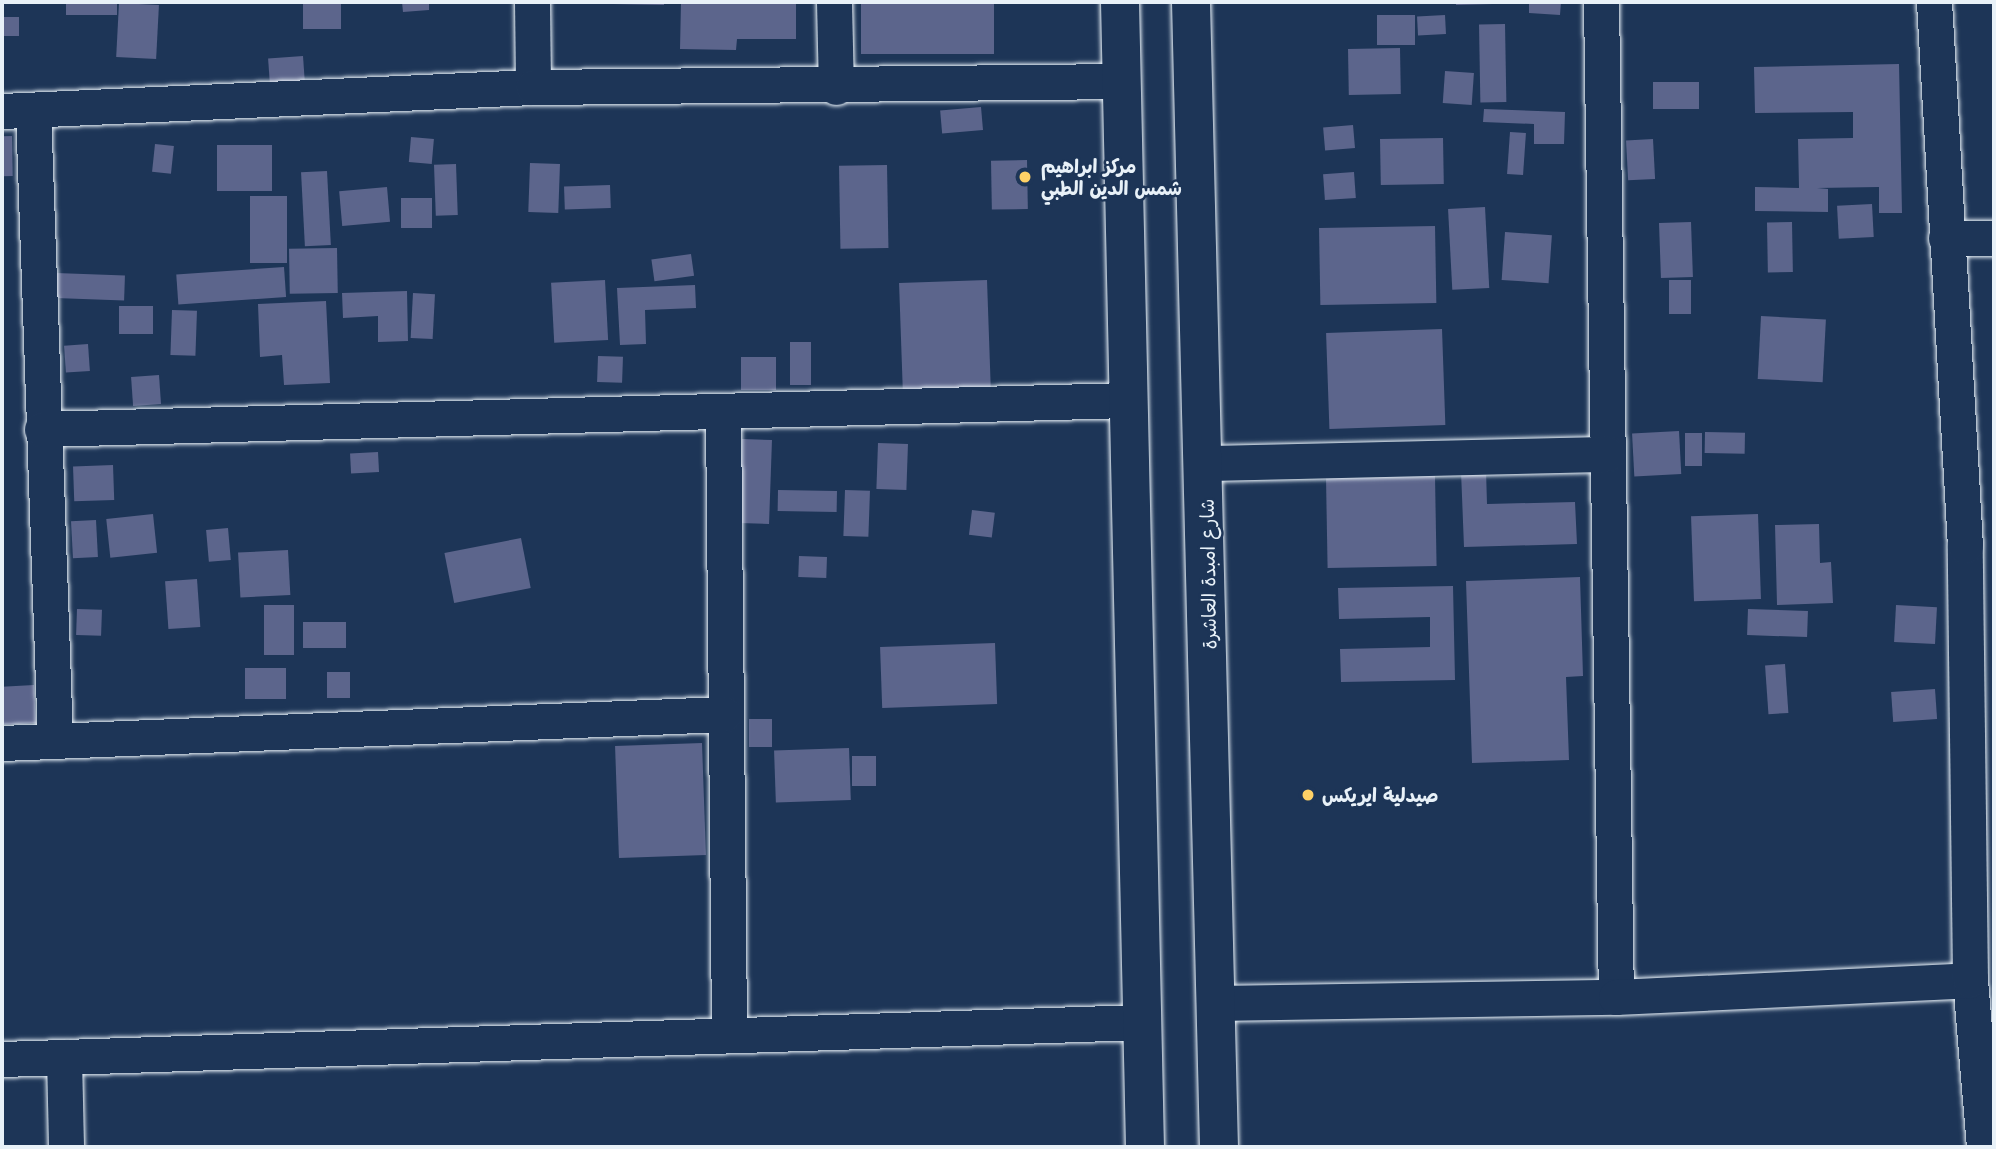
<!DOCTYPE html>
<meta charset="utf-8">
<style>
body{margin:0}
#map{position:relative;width:1996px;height:1149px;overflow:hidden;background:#1d3557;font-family:"Playpen Sans","Playpen Sans Arabic",sans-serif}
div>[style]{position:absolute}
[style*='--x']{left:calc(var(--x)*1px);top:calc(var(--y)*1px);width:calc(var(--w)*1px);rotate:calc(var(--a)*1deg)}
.building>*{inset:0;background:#5c658c;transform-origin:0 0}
.roads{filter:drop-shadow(0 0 2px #e8f1f8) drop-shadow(0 0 2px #e8f1f8)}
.minor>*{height:35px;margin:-17.5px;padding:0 17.5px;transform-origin:17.5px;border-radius:17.5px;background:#1d3557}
.secondary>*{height:38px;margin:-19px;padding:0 19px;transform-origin:19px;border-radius:19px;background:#1d3557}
.dots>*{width:19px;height:19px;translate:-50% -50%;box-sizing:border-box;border:4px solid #1d3557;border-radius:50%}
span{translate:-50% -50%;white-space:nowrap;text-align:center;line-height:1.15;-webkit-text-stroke:5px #1d3557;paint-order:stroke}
.poi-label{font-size:19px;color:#e8f1f8;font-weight:700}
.left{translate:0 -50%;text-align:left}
.street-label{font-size:19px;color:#e8f1f8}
.frame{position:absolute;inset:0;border:4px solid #e8f1f8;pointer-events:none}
</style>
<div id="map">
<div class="building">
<div style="left:66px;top:2px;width:51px;height:13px"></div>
<div style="left:265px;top:2px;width:27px;height:2px"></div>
<div style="left:303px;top:2px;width:38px;height:27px"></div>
<div style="clip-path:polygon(402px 2px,429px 2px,429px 10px,403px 12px)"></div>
<div style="clip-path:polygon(613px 2px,664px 2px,664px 5px,613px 4px)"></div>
<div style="clip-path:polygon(681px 2px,796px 2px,796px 39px,737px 39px,736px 50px,680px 49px)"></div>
<div style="left:861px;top:2px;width:133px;height:52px"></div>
<div style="clip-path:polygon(1456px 2px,1493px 2px,1493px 4px,1456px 5px)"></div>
<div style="clip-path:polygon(1529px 2px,1561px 2px,1560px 15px,1529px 13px)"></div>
<div style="left:119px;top:3px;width:40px;height:54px;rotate:3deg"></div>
<div style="left:1415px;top:15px;width:30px;height:38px;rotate:90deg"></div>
<div style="left:1445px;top:15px;width:19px;height:28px;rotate:87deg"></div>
<div style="left:2px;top:17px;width:17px;height:19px"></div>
<div style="left:1505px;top:24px;width:78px;height:26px;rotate:89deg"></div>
<div style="left:1400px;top:48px;width:46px;height:52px;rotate:89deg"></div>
<div style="left:303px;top:56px;width:28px;height:35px;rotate:86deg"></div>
<div style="clip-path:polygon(1899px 64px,1902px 213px,1879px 213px,1879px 187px,1817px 188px,1828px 189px,1828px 212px,1755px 211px,1755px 187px,1799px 188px,1798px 139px,1853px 138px,1853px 112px,1755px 113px,1754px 67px)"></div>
<div style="left:1445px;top:71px;width:29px;height:32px;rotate:4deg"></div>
<div style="left:1653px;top:82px;width:46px;height:27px"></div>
<div style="left:981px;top:107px;width:23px;height:41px;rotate:85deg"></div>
<div style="clip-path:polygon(1484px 109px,1565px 112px,1564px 144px,1534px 144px,1534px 124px,1483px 122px)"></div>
<div style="left:1353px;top:125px;width:23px;height:30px;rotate:85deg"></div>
<div style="left:1510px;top:132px;width:16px;height:42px;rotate:4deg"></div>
<div style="left:12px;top:136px;width:40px;height:10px;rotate:89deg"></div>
<div style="left:411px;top:137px;width:23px;height:25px;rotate:5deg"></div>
<div style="left:1443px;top:138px;width:46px;height:63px;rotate:89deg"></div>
<div style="left:1653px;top:139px;width:40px;height:27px;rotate:87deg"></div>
<div style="left:155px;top:144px;width:19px;height:28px;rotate:6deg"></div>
<div style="left:272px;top:145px;width:46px;height:55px;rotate:90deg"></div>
<div style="left:1027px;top:160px;width:49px;height:36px;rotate:89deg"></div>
<div style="left:530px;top:163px;width:30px;height:49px;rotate:2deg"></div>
<div style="left:456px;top:164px;width:51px;height:22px;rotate:88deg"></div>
<div style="left:887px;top:165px;width:83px;height:48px;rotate:89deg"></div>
<div style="left:327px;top:171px;width:74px;height:26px;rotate:87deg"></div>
<div style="left:1354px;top:172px;width:26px;height:31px;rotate:86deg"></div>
<div style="left:610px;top:185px;width:23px;height:46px;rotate:88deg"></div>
<div style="left:387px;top:187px;width:35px;height:48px;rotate:85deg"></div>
<div style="left:250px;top:196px;width:37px;height:67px"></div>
<div style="left:432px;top:198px;width:30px;height:31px;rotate:90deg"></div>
<div style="left:1872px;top:204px;width:33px;height:35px;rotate:87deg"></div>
<div style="left:1485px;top:207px;width:81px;height:37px;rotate:87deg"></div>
<div style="left:1691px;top:222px;width:55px;height:32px;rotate:88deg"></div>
<div style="left:1792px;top:222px;width:50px;height:25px;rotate:89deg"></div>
<div style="left:1435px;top:226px;width:77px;height:116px;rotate:89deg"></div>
<div style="left:1505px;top:232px;width:47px;height:48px;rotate:4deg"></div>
<div style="left:337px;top:248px;width:45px;height:48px;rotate:89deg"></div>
<div style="left:691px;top:254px;width:22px;height:40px;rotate:82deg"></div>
<div style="left:284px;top:267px;width:30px;height:108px;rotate:86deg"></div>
<div style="left:56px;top:273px;width:69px;height:25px;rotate:2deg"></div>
<div style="left:605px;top:280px;width:60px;height:54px;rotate:87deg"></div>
<div style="left:987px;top:280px;width:128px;height:88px;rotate:88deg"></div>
<div style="left:1669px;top:280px;width:22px;height:34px"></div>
<div style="clip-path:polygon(695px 285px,696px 308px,645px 310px,646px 344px,620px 345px,617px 288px)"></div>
<div style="clip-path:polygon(407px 291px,408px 341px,378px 342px,378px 316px,343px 318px,342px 293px)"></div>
<div style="left:413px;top:293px;width:22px;height:45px;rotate:3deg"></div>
<div style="clip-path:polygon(326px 301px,330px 383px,284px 385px,282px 355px,260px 357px,258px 304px)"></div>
<div style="left:153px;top:306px;width:28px;height:34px;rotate:90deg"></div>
<div style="left:172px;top:310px;width:25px;height:45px;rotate:2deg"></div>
<div style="left:1761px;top:316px;width:65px;height:63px;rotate:3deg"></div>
<div style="left:1442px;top:329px;width:96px;height:116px;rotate:88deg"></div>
<div style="left:790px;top:342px;width:21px;height:43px"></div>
<div style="left:88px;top:344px;width:27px;height:24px;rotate:86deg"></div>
<div style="left:598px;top:356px;width:25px;height:26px;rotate:2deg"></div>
<div style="left:741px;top:357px;width:35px;height:33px"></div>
<div style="left:159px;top:375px;width:29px;height:28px;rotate:86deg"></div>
<div style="left:1679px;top:431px;width:43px;height:47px;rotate:87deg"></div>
<div style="left:1705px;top:432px;width:40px;height:21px;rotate:1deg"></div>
<div style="left:1685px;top:433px;width:17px;height:33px"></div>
<div style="left:742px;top:439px;width:30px;height:84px;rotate:2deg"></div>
<div style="left:878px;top:443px;width:30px;height:46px;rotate:2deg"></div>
<div style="left:378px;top:452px;width:20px;height:28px;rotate:87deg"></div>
<div style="left:113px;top:465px;width:35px;height:40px;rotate:88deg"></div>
<div style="clip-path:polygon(1486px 470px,1487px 504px,1575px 502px,1577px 544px,1464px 547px,1461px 471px)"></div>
<div style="left:1435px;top:476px;width:90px;height:109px;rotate:89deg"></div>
<div style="left:778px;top:490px;width:59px;height:21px;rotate:1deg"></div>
<div style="left:845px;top:490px;width:25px;height:46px;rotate:2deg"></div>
<div style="left:972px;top:510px;width:23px;height:25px;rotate:7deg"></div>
<div style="left:153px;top:514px;width:39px;height:47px;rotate:84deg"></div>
<div style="left:1758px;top:514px;width:85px;height:67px;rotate:88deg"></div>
<div style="left:96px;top:520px;width:37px;height:25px;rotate:87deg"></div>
<div style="clip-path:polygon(1819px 524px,1820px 563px,1831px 562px,1833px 603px,1777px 605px,1775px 525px)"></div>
<div style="left:228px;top:528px;width:32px;height:22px;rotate:85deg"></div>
<div style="left:521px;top:538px;width:51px;height:78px;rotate:79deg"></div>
<div style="left:288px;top:550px;width:45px;height:50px;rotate:87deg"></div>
<div style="left:799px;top:556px;width:28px;height:21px;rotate:2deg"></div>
<div style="clip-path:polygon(1580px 577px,1583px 676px,1566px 677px,1569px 760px,1472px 763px,1466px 581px)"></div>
<div style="left:197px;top:579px;width:48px;height:32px;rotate:86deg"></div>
<div style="clip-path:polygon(1453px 586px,1455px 680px,1341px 682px,1340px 649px,1430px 647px,1430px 617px,1339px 619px,1338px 588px)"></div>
<div style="left:264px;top:605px;width:30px;height:50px"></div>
<div style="left:1896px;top:605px;width:41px;height:37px;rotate:3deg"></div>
<div style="left:77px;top:609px;width:25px;height:26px;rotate:2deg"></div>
<div style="left:1748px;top:609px;width:60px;height:26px;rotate:2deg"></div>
<div style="left:303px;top:622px;width:43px;height:26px"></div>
<div style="left:995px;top:643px;width:61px;height:115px;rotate:88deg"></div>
<div style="left:1785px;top:664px;width:49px;height:20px;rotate:86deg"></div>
<div style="left:286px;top:668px;width:31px;height:41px;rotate:90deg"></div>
<div style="left:327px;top:672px;width:23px;height:26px"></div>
<div style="left:34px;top:685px;width:38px;height:32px;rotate:87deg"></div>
<div style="left:1935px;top:689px;width:30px;height:44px;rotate:86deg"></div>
<div style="left:749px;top:719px;width:23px;height:28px"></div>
<div style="left:702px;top:743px;width:112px;height:87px;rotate:88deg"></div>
<div style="left:849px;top:748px;width:52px;height:75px;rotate:88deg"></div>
<div style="left:852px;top:756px;width:24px;height:30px"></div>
</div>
<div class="roads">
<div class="minor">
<div style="--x:532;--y:2;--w:85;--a:89.3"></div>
<div style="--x:834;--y:2;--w:85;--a:88.7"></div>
<div style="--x:1601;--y:2;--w:995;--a:89.14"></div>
<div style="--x:33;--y:110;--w:630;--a:88"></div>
<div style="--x:2;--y:111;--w:532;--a:-2.59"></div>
<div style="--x:533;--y:87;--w:589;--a:-0.58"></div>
<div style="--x:1946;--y:238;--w:48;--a:0"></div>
<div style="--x:723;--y:415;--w:619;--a:89.44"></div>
<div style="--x:42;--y:429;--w:1087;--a:-1.53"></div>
<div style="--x:1206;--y:463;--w:401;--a:-1.3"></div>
<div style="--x:2;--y:743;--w:723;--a:-2.3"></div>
<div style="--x:1970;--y:980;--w:168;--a:85.2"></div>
<div style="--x:1215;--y:1003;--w:401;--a:-0.9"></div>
<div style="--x:1616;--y:997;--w:354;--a:-2.7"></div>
<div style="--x:1970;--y:980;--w:434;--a:-90.7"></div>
<div style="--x:1965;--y:546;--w:545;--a:-93.26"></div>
<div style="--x:64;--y:1057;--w:90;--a:88.7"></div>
<div style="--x:2;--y:1059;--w:1140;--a:-1.86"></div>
</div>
<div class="secondary">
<div style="--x:1120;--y:2;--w:1145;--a:88.75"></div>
<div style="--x:1191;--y:2;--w:1145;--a:88.6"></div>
</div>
</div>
<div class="dots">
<div style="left:1025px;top:177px;background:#ffd166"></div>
<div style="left:1308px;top:795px;background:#ffd166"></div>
</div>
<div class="poi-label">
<span class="left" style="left:1041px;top:177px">مركز ابراهيم<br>شمس الدين الطبي</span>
<span class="left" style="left:1322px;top:795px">صيدلية ايريكس</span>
</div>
<div class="street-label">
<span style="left:1208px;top:574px;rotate:-91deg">شارع امبدة العاشرة</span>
</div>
<div class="frame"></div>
</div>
